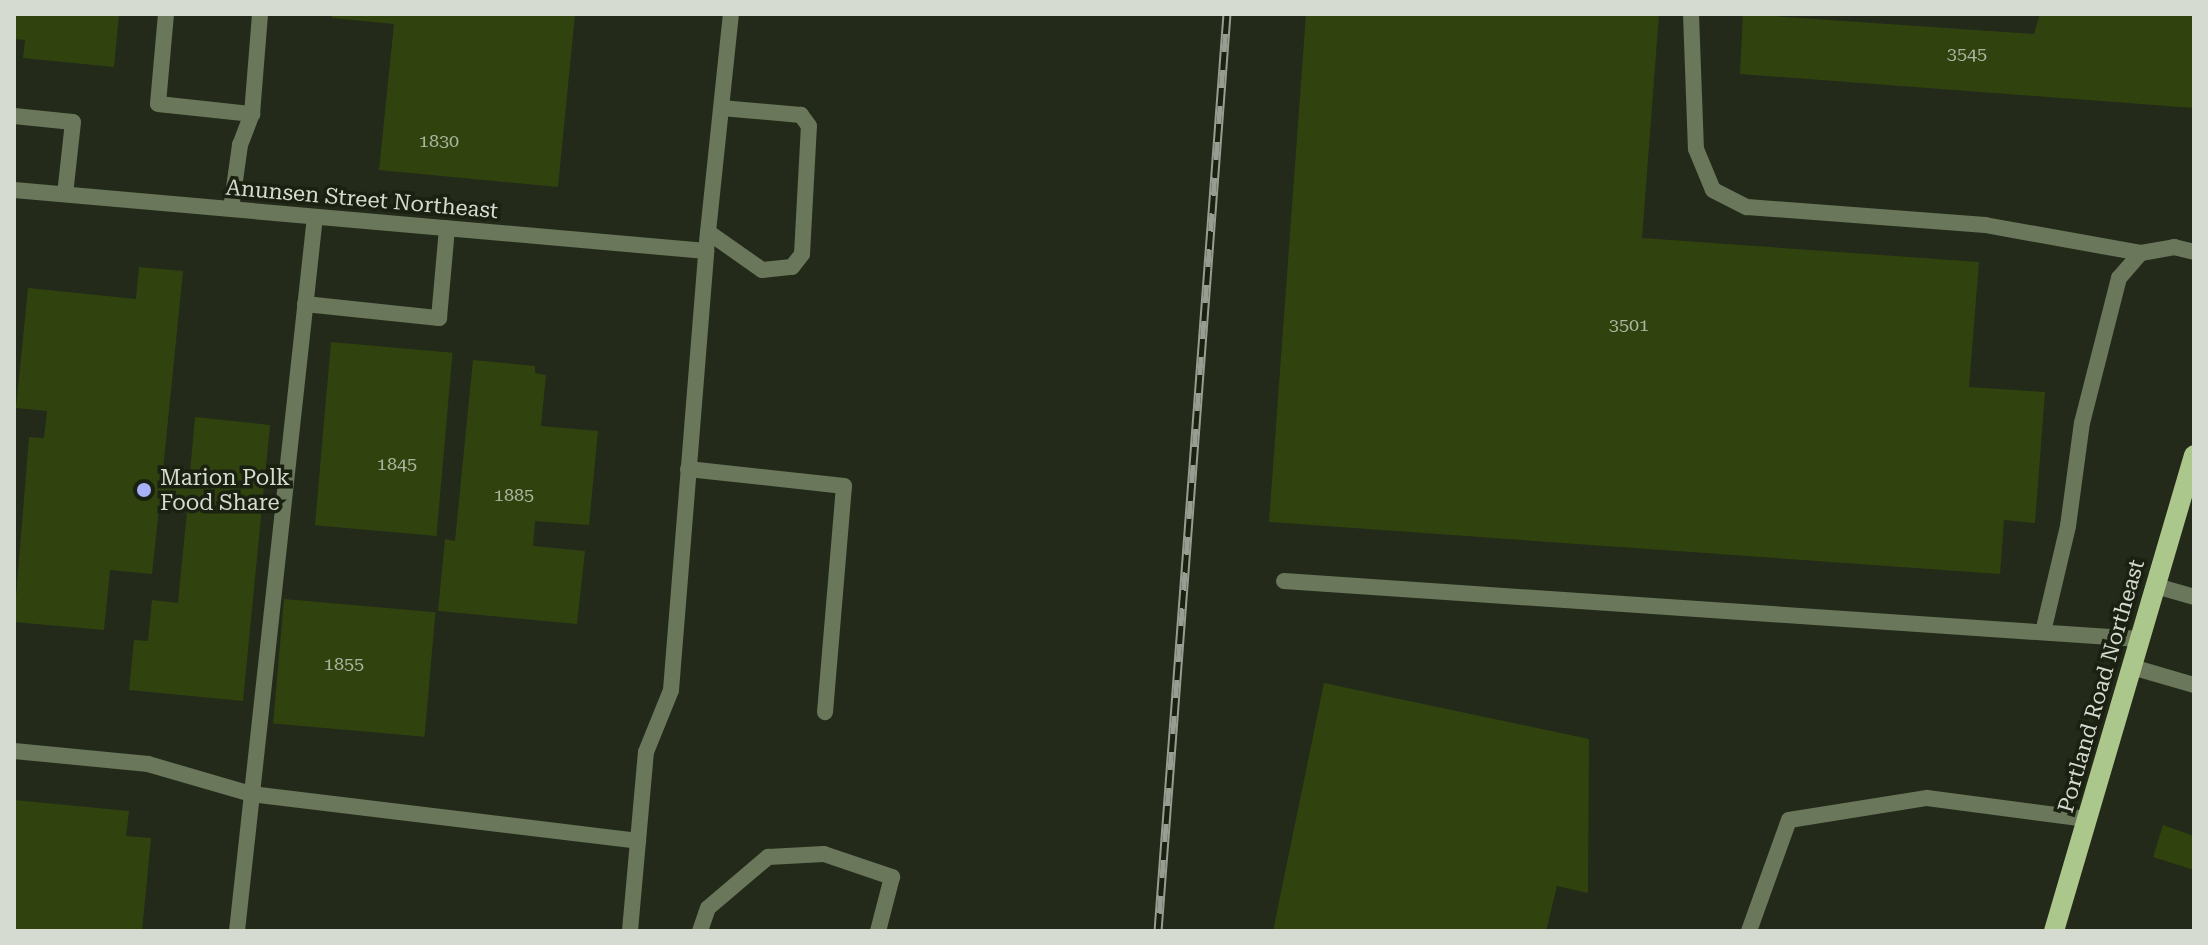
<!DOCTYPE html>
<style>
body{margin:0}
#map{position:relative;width:2208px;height:945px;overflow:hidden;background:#232a1a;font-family:"Roboto Serif",serif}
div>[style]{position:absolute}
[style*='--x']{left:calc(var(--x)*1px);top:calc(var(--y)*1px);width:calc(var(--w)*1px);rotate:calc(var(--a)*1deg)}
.building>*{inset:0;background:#30430e;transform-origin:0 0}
.lane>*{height:16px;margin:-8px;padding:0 8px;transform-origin:8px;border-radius:8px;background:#6a775a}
.street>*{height:16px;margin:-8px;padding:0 8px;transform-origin:8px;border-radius:8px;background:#6a775a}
.primary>*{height:20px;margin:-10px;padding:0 10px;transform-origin:10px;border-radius:10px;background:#acc78b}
.rail>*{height:9px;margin-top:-4.5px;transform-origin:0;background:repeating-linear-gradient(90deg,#1a2111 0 18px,#979d91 0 36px);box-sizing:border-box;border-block:2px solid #979d91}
.dots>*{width:22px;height:22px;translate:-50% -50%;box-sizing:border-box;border:4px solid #1a2111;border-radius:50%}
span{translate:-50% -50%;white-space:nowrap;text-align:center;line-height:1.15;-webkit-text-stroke:7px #1a2111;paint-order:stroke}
.number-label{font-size:18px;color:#acb5a0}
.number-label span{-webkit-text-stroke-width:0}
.street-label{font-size:22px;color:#d6dbd1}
.poi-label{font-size:22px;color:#d6dbd1}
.left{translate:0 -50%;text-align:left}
.frame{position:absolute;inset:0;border:16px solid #d6dbd1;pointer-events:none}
</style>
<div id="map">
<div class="building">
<div style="clip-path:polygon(14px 14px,119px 14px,114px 67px,23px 58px,25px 40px,14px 39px)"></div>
<div style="clip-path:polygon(332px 14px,575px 14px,558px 187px,379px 170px,394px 24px,332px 18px)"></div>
<div style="clip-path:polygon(1306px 14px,1659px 14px,1642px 238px,1979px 262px,1969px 387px,2045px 392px,2035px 523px,2004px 520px,2000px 574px,1269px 522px)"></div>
<div style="clip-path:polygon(1743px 14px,2034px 34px,2040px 14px,2194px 14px,2194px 108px,1740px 74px)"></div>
<div style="clip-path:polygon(139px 267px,183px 271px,163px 470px,190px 473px,195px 417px,270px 425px,243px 701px,129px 690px,134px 640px,148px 641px,152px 600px,178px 603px,187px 511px,159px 508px,152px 574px,110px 570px,104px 630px,14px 622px,29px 437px,44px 438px,47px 411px,16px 408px,28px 288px,136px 299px)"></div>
<div style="left:331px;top:342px;width:122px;height:184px;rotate:5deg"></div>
<div style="clip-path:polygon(473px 360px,535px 366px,535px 373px,546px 375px,541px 426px,598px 431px,589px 525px,535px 521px,533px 546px,585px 551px,577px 624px,438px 611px,445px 539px,455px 541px)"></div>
<div style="left:284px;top:599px;width:152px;height:125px;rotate:5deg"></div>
<div style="clip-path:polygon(1324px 683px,1589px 739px,1588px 893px,1557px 886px,1546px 931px,1273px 931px)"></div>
<div style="clip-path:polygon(14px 800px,129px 811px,126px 836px,151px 838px,142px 931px,14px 931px)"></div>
<div style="clip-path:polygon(2163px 825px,2194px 836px,2194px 870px,2153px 857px)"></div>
</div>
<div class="lane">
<div style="--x:166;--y:14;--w:90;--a:95.1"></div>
<div style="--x:158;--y:104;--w:95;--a:6.1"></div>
<div style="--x:1691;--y:14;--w:135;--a:87.9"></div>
<div style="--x:1696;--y:149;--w:44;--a:67.5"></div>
<div style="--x:1713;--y:190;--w:38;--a:27"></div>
<div style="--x:1747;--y:207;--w:239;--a:4.3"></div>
<div style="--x:1985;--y:225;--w:158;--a:10.2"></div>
<div style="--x:14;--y:116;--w:59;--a:5.8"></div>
<div style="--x:73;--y:122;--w:72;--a:96.3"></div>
<div style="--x:231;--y:209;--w:65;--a:-82"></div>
<div style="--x:240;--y:145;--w:33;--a:-69"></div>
<div style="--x:252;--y:114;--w:100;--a:-85.4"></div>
<div style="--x:708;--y:232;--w:66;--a:35.1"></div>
<div style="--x:762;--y:270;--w:30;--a:-6"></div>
<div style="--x:792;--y:267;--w:16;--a:-52"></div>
<div style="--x:802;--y:254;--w:128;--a:-86.9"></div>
<div style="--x:809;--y:126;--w:14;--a:-126"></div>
<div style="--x:801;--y:115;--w:80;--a:-175"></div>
<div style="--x:305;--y:304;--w:135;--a:6"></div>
<div style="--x:439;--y:318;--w:90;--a:-84.9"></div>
<div style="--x:688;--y:469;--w:157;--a:6.2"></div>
<div style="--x:844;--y:486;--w:227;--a:94.8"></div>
<div style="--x:1284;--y:581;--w:858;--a:3.88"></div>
<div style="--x:2156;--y:586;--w:40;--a:16"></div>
<div style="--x:2043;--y:632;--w:109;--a:-76.7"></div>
<div style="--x:2068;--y:526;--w:104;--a:-82.3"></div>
<div style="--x:2082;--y:423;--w:150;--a:-75.7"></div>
<div style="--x:2119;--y:278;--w:33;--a:-49"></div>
<div style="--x:2141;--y:253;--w:34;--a:-10"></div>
<div style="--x:2174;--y:247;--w:21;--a:14"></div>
<div style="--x:14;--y:751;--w:135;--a:5.5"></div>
<div style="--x:148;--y:764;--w:107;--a:16.2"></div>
<div style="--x:251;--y:794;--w:390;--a:6.9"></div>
<div style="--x:638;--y:841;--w:90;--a:95.1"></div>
<div style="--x:638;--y:841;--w:89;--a:-84.9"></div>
<div style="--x:646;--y:752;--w:67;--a:-68"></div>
<div style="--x:671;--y:690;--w:440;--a:-85.4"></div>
<div style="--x:237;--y:931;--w:718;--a:-83.77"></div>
<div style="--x:700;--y:931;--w:24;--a:-71"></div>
<div style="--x:708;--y:908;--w:79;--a:-40.4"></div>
<div style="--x:768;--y:857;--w:56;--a:-3.1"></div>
<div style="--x:824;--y:854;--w:72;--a:18.7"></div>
<div style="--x:892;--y:877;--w:56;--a:104.5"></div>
<div style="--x:1749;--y:931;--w:118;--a:-70.2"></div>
<div style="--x:1789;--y:820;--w:140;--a:-9.1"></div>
<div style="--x:1927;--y:798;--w:161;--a:7.5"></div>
</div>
<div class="street">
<div style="--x:14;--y:190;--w:695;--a:5.04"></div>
<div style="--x:706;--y:251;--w:238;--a:-84"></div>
<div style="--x:2132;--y:667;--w:65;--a:16.2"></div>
</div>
<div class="primary">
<div style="--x:2054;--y:931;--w:496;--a:-73.6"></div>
</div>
<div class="rail">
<div style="--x:1158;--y:931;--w:920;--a:-85.7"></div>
</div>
<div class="dots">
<div style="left:144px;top:490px;background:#a7b1fc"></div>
</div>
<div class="number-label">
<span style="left:1967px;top:54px">3545</span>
<span style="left:439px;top:141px">1830</span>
<span style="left:1629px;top:325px">3501</span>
<span style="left:397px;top:464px">1845</span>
<span style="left:514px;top:495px">1885</span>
<span style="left:344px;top:664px">1855</span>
</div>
<div class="street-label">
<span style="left:362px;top:199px;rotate:5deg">Anunsen Street Northeast</span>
<span style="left:2101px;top:686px;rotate:-74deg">Portland Road Northeast</span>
</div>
<div class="poi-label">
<span class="left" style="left:160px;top:490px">Marion Polk<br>Food Share</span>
</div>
<div class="frame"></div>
</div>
